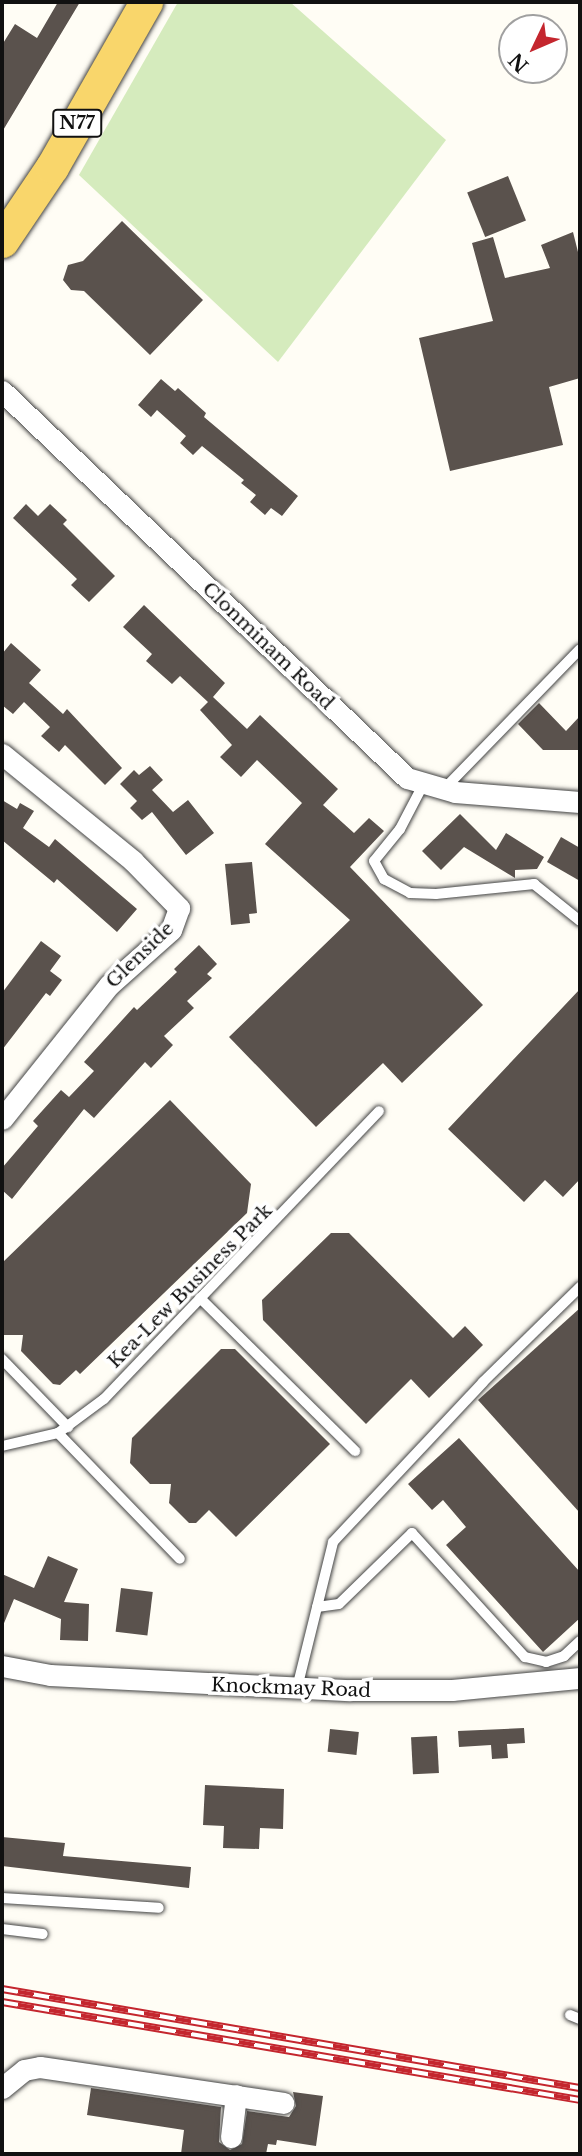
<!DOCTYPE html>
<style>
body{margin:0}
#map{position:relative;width:582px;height:2156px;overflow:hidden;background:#fffdf5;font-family:"Libre Baskerville",serif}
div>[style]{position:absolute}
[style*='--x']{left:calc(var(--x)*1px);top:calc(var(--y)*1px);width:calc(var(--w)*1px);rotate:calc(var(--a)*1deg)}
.green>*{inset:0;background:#d5ebbd}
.building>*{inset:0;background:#5a524d;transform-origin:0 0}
.roads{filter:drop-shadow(0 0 2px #444) drop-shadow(0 0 2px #444)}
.lane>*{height:10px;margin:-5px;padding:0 5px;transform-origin:5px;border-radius:5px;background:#fff}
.street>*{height:21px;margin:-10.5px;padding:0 10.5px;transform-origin:10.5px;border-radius:10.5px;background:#fff}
.primary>*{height:33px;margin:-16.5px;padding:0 16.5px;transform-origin:16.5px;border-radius:16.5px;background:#f9d66b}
.rail>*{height:8px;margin-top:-4px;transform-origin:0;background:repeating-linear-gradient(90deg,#fff 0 16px,#c4262e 0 32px);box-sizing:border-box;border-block:2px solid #c4262e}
span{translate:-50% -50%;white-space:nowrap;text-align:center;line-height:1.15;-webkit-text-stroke:7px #fff;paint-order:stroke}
.shield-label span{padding:2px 5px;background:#fff;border:2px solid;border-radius:5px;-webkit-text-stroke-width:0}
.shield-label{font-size:18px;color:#111;font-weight:700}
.street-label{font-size:19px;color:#111}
.frame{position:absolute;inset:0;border:4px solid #111;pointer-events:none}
.north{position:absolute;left:498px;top:14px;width:70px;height:70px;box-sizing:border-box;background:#fff;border:2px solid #a0a0a0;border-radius:50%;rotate:226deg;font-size:19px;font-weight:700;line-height:28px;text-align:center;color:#111}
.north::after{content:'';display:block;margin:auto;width:24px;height:32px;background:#c4262e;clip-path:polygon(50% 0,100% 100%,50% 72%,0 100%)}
</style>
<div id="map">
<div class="green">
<div style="clip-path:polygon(178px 2px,290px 2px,446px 140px,278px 362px,79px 175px)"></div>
</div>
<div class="building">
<div style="clip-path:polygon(58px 2px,80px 2px,2px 132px,2px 45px,15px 24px,37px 38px)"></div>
<div style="left:508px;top:176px;width:48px;height:44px;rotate:68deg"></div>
<div style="clip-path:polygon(122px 221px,203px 300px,150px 355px,84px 291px,71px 290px,63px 280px,68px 265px,83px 261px)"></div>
<div style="clip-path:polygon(573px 232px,580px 260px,580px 378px,549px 387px,563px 445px,450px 471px,419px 338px,493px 321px,472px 243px,493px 237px,505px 278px,550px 268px,541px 245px)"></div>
<div style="clip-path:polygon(161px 379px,175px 391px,178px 388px,206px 413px,204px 417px,298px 496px,282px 516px,271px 508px,265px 515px,250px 502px,256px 495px,241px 483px,244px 480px,202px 446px,193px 455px,180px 443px,186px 436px,157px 410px,151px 417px,138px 405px)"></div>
<div style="clip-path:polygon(26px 504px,38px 516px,50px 504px,67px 520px,63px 524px,115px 576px,89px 602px,71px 585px,77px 579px,13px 518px)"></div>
<div style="clip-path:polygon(144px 605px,225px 683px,213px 697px,247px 729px,260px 715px,338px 789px,323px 805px,354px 833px,369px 818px,384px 831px,350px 867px,483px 1005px,402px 1083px,383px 1063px,316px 1127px,229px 1037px,350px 920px,265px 844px,302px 803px,257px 760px,241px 777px,220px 757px,232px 745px,200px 710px,208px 702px,180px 676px,172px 684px,146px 661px,152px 654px,123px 627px)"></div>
<div style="clip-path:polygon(11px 643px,41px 670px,29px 683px,63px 714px,67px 709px,122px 768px,105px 785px,65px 745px,59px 752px,41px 736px,50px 727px,24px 702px,13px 714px,2px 705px,2px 654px)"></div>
<div style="clip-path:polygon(539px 703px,566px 731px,580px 716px,580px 750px,543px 750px,518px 724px)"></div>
<div style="clip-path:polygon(150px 766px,163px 780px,152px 790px,173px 812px,188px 800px,214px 833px,186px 855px,152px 812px,142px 820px,130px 808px,137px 801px,120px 784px,134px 770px,139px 775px)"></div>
<div style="clip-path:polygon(2px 800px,17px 809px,20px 803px,34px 811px,23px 828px,49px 847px,55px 839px,137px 909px,117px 932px,57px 879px,54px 883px,2px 840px)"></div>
<div style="clip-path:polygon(460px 814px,496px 850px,506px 833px,544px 857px,537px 869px,515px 870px,515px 878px,464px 847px,441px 870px,422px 851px)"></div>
<div style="clip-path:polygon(561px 837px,580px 848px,580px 881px,547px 862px)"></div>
<div style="clip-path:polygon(252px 862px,257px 913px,249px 914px,250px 923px,231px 925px,225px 864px)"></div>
<div style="clip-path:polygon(41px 941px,61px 956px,50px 971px,62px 980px,50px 996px,46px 993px,2px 1050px,2px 993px)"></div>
<div style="clip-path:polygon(199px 945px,217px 964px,207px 974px,212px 978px,187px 1001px,194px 1008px,164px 1036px,173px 1045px,151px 1068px,145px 1062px,94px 1118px,84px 1109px,12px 1199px,2px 1190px,2px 1168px,38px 1126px,33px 1121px,61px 1090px,69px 1097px,94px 1071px,84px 1062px,134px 1007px,137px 1010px,177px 972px,174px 969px)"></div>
<div style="clip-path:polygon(580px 989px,580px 1179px,563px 1197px,545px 1180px,524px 1202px,448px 1129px)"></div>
<div style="clip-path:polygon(170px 1100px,251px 1184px,247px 1213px,80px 1374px,76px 1370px,60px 1385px,53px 1384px,21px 1351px,23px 1335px,2px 1335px,2px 1263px)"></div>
<div style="clip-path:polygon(331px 1233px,349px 1233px,453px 1338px,465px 1326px,483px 1345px,429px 1398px,411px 1379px,366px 1424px,263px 1320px,262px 1300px)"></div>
<div style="clip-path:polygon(580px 1308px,580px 1513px,478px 1400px)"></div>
<div style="clip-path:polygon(221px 1349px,235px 1349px,330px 1444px,236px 1537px,209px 1510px,196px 1523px,189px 1523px,169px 1503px,171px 1484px,150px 1484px,130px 1463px,132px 1438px)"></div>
<div style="clip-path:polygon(459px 1438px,580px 1572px,580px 1618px,543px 1652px,446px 1545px,466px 1527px,443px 1500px,432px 1510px,408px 1484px)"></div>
<div style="clip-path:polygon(48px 1556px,78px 1569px,64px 1602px,89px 1604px,88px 1641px,60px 1640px,61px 1619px,14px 1599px,2px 1628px,2px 1574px,34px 1588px)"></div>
<div style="left:121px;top:1588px;width:32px;height:44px;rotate:7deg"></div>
<div style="clip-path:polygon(524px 1728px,525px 1743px,507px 1744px,508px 1758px,492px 1759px,491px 1745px,459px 1747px,458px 1731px)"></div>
<div style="left:330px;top:1729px;width:29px;height:23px;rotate:6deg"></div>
<div style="left:437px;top:1736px;width:37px;height:26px;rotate:87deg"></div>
<div style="clip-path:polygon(205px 1785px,284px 1789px,283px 1829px,260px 1828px,259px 1849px,223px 1848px,224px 1826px,203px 1825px)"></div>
<div style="clip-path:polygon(2px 1837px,65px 1843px,63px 1856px,191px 1867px,189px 1888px,2px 1866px)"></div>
<div style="clip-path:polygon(91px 2088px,221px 2107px,219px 2142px,230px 2150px,242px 2144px,247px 2111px,289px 2117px,296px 2106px,293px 2092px,323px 2096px,316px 2146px,277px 2140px,276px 2145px,268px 2144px,266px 2154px,181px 2154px,184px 2130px,87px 2115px)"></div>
</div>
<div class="roads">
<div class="lane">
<div style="--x:423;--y:785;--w:50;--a:117.6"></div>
<div style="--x:400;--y:829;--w:41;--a:129.1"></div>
<div style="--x:374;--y:861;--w:21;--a:61"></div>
<div style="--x:384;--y:879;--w:30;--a:28"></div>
<div style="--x:410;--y:893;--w:26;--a:2"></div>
<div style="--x:436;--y:894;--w:99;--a:-5.8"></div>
<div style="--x:534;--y:884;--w:59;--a:38.8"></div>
<div style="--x:446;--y:787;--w:192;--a:-45.8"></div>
<div style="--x:200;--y:1298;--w:218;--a:44.6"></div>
<div style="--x:2;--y:1359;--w:95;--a:45.9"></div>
<div style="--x:58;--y:1433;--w:175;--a:45.9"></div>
<div style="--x:2;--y:1446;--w:57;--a:-13.1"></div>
<div style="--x:58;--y:1433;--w:57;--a:-36.5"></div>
<div style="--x:104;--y:1399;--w:398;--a:-46.3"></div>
<div style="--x:317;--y:1607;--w:22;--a:-8"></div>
<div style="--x:339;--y:1604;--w:102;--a:-44.2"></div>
<div style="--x:412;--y:1533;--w:168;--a:47.7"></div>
<div style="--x:525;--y:1657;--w:22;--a:13"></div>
<div style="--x:546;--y:1662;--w:19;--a:-18"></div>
<div style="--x:564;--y:1656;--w:22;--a:-43"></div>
<div style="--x:297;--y:1688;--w:150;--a:-76.1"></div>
<div style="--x:333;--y:1542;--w:219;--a:-46.8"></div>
<div style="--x:483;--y:1382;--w:136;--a:-44.4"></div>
<div style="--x:2;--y:1898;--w:157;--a:3.6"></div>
<div style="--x:2;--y:1929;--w:41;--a:7"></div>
<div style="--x:570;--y:2015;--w:11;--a:22"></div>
</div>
<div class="street">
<div style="--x:2;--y:391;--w:560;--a:43.7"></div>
<div style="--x:407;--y:778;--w:50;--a:16.3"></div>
<div style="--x:455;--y:792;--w:125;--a:4.6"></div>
<div style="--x:2;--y:754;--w:169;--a:39.2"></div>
<div style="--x:133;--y:861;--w:66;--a:45.6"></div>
<div style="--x:179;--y:908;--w:23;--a:110"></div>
<div style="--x:171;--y:930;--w:83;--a:138.4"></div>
<div style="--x:109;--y:985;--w:171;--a:128.6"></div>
<div style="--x:2;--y:1666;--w:49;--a:10.6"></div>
<div style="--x:50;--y:1675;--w:300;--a:2.9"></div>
<div style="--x:350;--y:1690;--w:102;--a:0"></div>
<div style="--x:452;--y:1690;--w:129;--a:-5.4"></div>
<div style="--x:2;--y:2088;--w:28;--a:-39"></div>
<div style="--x:24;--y:2070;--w:16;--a:-11"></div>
<div style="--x:40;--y:2067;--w:246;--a:8.4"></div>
<div style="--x:231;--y:2137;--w:42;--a:-83.2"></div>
</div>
<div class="primary">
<div style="--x:2;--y:241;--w:89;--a:-56"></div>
<div style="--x:52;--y:167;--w:190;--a:-60.3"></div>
</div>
</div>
<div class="rail">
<div style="--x:2;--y:1989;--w:586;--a:9.72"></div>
<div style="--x:2;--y:2002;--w:586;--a:9.62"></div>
</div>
<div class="shield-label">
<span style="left:77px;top:123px">N77</span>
</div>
<div class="street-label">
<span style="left:268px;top:646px;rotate:44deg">Clonminam Road</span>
<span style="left:140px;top:955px;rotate:-44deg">Glenside</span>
<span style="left:190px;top:1286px;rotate:-45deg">Kea-Lew Business Park</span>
<span style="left:291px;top:1688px;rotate:2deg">Knockmay Road</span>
</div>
<div class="frame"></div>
<div class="north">N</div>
</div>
